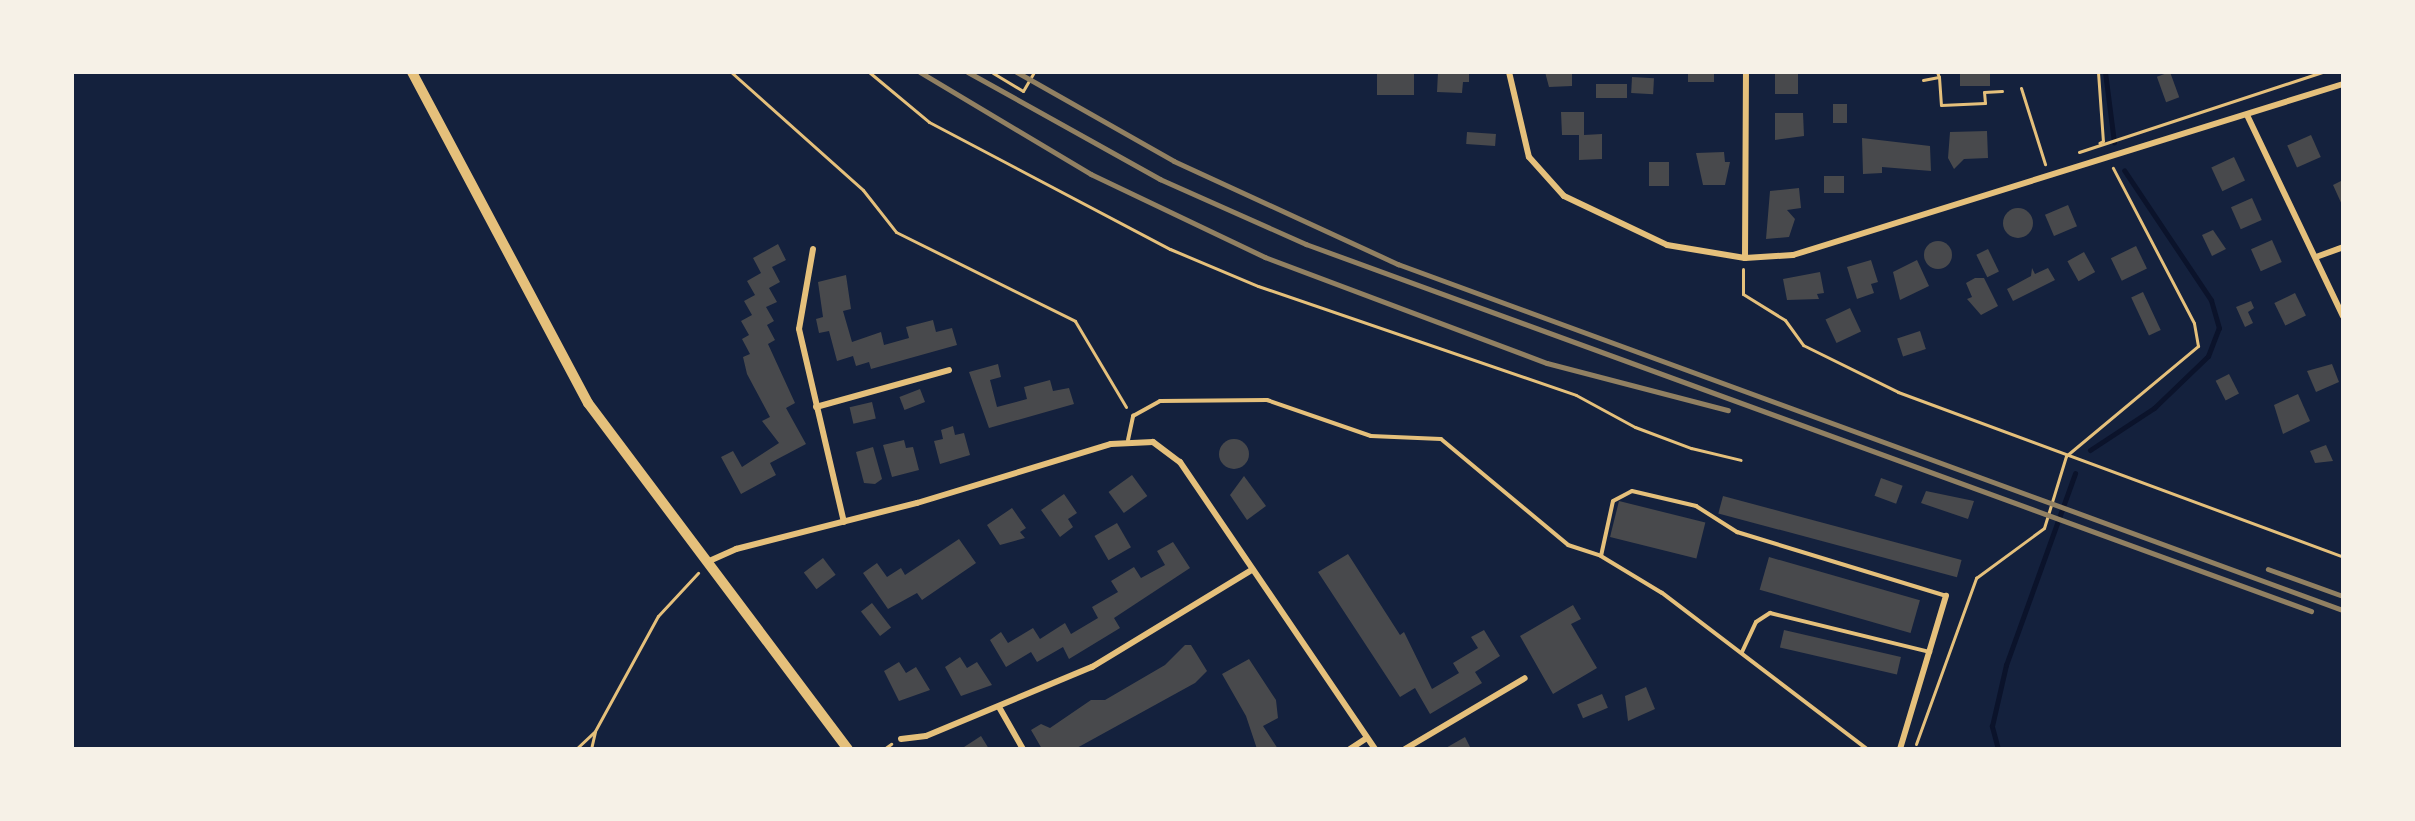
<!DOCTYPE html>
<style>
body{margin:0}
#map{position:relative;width:2415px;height:821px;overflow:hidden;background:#14213d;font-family:Karla,sans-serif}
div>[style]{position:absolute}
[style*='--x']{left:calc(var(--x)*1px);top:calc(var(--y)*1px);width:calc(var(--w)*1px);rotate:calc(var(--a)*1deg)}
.stream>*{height:5px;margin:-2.5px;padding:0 2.5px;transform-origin:2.5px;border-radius:2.5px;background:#0b132b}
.building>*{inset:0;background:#48494c;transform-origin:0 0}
.round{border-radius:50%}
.path>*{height:3px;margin:-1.5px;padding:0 1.5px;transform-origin:1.5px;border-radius:1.5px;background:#e5c07b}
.service>*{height:4px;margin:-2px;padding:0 2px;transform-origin:2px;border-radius:2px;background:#e5c07b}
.minor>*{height:6px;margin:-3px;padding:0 3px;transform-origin:3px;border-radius:3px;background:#e5c07b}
.tertiary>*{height:10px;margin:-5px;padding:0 5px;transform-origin:5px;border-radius:5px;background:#e5c07b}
.rail>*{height:4.5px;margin:-2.25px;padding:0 2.25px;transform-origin:2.25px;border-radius:2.25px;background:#918062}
span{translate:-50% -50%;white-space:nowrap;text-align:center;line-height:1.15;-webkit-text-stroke:6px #f6f1e7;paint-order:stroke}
.frame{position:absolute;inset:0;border:74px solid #f6f1e7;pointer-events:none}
</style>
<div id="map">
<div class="stream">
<div style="--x:2105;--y:72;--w:71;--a:82.7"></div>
<div style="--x:2090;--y:450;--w:77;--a:-33.3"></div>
<div style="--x:2154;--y:408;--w:75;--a:-43.9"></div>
<div style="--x:2208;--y:356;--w:30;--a:-69"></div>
<div style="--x:2219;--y:328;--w:29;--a:-106"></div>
<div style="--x:2211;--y:300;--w:156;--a:-123.8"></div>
<div style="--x:1998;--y:749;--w:24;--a:-105"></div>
<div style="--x:1992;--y:726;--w:63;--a:-77.1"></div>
<div style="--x:2006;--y:665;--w:204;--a:-70.2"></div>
</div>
<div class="building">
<div style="left:1377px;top:72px;width:37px;height:23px"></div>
<div style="clip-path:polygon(1438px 72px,1469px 73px,1469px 82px,1463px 82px,1462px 93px,1437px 92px)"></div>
<div style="clip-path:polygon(1545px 72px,1572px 72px,1572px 86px,1549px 87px)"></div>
<div style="left:1688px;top:72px;width:26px;height:10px"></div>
<div style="left:1775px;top:72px;width:23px;height:22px"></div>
<div style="left:1960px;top:72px;width:30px;height:14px"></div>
<div style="left:2170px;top:72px;width:27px;height:14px;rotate:70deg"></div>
<div style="left:1632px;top:77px;width:22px;height:16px;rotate:3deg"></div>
<div style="left:1596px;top:84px;width:31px;height:14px"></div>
<div style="left:1833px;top:104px;width:14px;height:19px"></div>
<div style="clip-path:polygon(1561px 112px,1584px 112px,1584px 135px,1602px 134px,1602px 159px,1579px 160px,1579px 135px,1562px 135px)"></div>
<div style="clip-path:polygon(1775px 113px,1803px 113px,1804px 136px,1775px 140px)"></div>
<div style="clip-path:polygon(1987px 131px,1988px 158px,1964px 159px,1954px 169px,1948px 158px,1950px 132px)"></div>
<div style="left:1467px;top:132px;width:29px;height:12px;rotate:4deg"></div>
<div style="left:2311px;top:135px;width:24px;height:26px;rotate:66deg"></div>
<div style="clip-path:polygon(1862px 138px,1930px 146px,1931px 171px,1882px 167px,1882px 173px,1863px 174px)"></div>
<div style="clip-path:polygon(1724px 152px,1725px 162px,1730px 162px,1725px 185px,1703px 185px,1696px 153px)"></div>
<div style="left:2234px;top:157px;width:26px;height:25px;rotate:65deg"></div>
<div style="left:1649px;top:162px;width:20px;height:24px"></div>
<div style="left:1824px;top:176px;width:20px;height:17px"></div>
<div style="clip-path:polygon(2343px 180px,2343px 207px,2333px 185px)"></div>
<div style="clip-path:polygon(1799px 188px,1801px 208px,1787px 210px,1795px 219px,1789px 237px,1766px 239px,1770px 191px)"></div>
<div style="left:2252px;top:198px;width:24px;height:23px;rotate:66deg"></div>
<div style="left:2068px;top:205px;width:23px;height:25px;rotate:67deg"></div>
<div class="round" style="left:2003px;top:208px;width:30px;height:30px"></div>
<div style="clip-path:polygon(2213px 230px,2226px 249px,2212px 256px,2202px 235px)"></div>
<div style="left:2272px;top:240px;width:24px;height:23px;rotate:66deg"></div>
<div class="round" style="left:1924px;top:241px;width:28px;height:28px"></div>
<div style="clip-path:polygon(778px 244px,786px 260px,772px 267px,780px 282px,769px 288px,777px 302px,766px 307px,774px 321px,767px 325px,775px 340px,768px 344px,795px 403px,786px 408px,806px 444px,770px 463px,776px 475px,741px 494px,721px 457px,733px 451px,742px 467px,779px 443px,762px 421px,770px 417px,747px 374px,743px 357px,750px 354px,742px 339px,749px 335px,741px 321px,752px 315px,744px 301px,755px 295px,747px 281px,761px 273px,753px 258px)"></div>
<div style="left:2136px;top:246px;width:25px;height:28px;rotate:64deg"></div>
<div style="left:1988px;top:249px;width:25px;height:13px;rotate:64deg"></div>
<div style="left:2084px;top:252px;width:23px;height:19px;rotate:61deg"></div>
<div style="clip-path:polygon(1871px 260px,1878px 282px,1871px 284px,1874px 293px,1857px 299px,1847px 267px)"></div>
<div style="clip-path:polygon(1917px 260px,1929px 286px,1900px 300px,1893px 272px)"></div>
<div style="clip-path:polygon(2032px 268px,2035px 274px,2048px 268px,2055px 280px,2013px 301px,2007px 289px,2031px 276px)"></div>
<div style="clip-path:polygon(1820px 272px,1824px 293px,1817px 294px,1819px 299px,1787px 300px,1783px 279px)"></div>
<div style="clip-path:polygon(846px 275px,851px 309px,843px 311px,852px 342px,881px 332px,884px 345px,909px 338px,906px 327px,933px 320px,936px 332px,952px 328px,957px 345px,871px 369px,869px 362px,856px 366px,853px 356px,837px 361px,829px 331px,819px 333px,816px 319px,823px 317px,818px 282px)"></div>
<div style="clip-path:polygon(1975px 278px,1984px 278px,1998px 306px,1981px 315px,1967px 299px,1972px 297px,1966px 283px)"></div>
<div style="left:2143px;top:292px;width:42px;height:13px;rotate:65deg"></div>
<div style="left:2295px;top:293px;width:25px;height:23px;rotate:64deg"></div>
<div style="clip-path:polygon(2251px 301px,2254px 308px,2248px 312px,2253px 323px,2245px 327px,2236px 307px)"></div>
<div style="left:1850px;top:308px;width:26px;height:27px;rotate:65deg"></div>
<div style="left:1920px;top:331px;width:19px;height:24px;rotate:72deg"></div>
<div style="clip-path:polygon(998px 364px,1001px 377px,990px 380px,997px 407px,1027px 399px,1024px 387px,1050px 380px,1053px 391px,1069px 388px,1074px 404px,989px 428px,969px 372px)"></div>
<div style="clip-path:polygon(2332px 364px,2339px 382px,2316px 392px,2307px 371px)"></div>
<div style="left:2229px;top:374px;width:22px;height:15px;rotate:63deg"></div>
<div style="left:920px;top:389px;width:14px;height:22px;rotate:69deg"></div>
<div style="clip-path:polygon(2298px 394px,2310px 421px,2283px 434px,2274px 405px)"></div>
<div style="left:872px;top:402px;width:17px;height:23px;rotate:77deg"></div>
<div style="clip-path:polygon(953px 426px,955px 435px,964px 433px,970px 455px,940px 464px,934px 441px,943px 439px,941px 430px)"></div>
<div class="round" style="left:1219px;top:439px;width:30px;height:30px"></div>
<div style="clip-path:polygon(904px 440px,906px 448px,913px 447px,919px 470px,892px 477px,883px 445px)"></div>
<div style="clip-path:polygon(2326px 445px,2333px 461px,2315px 463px,2310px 451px)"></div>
<div style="clip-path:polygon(873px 447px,882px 479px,875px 484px,864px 483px,856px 452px)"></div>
<div style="left:1132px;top:475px;width:26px;height:29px;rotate:54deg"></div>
<div style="clip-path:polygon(1244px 476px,1266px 506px,1247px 520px,1230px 495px)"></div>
<div style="left:1881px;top:478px;width:23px;height:19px;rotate:20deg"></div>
<div style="clip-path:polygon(1926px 491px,1974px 501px,1968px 519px,1921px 503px)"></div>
<div style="clip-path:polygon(1064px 494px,1077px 513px,1068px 519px,1073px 527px,1060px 537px,1041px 510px)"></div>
<div style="left:1723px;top:496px;width:247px;height:18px;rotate:15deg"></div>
<div style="left:1619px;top:501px;width:89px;height:37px;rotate:14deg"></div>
<div style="clip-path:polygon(1012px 508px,1026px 528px,1020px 532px,1025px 538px,1000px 545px,987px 525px)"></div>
<div style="left:1117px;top:523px;width:28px;height:26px;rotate:60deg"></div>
<div style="clip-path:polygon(959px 539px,976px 563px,922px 600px,917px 593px,888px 609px,863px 573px,877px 563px,887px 577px,901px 568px,905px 575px)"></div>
<div style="clip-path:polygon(1173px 542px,1190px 568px,1114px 618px,1120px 628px,1069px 659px,1063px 647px,1037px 662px,1031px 652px,1006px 667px,990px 640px,1001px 632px,1008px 643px,1033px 628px,1040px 639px,1065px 623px,1071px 634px,1098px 618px,1092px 607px,1118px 592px,1111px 581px,1134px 567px,1141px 578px,1165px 565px,1157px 551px)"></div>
<div style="clip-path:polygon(1348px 554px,1400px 635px,1404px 632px,1432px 689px,1459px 673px,1453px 663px,1478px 648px,1471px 637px,1484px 630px,1500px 656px,1475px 672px,1482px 683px,1430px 714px,1415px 688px,1400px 697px,1318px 572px)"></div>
<div style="left:1769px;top:557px;width:157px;height:34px;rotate:16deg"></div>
<div style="left:823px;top:558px;width:21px;height:24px;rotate:53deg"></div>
<div style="left:872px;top:603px;width:31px;height:14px;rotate:52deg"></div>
<div style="clip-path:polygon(1573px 605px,1581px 619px,1571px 624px,1597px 668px,1553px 694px,1520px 636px)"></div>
<div style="left:1784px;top:630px;width:120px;height:18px;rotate:13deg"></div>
<div style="clip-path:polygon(1185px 645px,1191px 645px,1207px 671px,1195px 683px,1075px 749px,1042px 749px,1031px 730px,1041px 724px,1050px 728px,1091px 700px,1105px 700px,1165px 665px)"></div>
<div style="clip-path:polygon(960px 657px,967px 668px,977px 662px,992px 685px,961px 696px,945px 667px)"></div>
<div style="clip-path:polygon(1249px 659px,1276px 700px,1278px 718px,1263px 726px,1278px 749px,1257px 749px,1246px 716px,1222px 674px)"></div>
<div style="clip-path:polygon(899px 662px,906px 673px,916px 667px,930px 690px,899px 701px,884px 671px)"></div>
<div style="clip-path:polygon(1646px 687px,1655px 709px,1628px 721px,1625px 696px)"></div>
<div style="left:1602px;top:694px;width:15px;height:27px;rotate:67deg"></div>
<div style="clip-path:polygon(981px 736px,989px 749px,961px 749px)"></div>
<div style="clip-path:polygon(1465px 737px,1471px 749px,1444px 749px)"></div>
</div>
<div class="path">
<div style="--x:731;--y:72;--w:177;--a:41.8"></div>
<div style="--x:863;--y:190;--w:53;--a:51.8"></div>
<div style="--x:896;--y:232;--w:200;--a:26.4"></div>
<div style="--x:1075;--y:321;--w:100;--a:59.3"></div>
<div style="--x:869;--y:72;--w:78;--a:39.8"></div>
<div style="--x:929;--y:122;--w:272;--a:27.8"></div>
<div style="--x:1170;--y:249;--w:95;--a:22.8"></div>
<div style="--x:1258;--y:286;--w:336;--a:18.9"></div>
<div style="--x:1576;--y:395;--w:67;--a:28.5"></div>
<div style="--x:1635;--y:427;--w:60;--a:20.6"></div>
<div style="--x:1691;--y:448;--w:51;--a:13.5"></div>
<div style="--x:2098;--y:72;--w:69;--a:85.9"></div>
<div style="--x:2103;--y:141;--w:4;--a:153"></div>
<div style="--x:993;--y:73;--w:35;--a:31"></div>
<div style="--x:1023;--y:91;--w:22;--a:-60"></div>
<div style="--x:1939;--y:77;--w:28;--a:86"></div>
<div style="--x:1941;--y:105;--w:44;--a:-2.6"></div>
<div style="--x:1985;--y:103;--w:11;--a:-95"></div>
<div style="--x:1984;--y:92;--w:18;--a:-3"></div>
<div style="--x:1923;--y:80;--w:16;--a:-11"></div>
<div style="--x:1939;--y:77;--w:5;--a:-112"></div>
<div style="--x:2021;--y:88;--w:80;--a:72.5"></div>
<div style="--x:2079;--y:152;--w:256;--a:-18.2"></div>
<div style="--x:1743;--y:269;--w:25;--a:90"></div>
<div style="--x:1743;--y:294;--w:49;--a:31.8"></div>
<div style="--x:1785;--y:320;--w:31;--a:54"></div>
<div style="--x:1803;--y:345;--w:106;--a:26.3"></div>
<div style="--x:1898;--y:392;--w:475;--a:20.3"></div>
<div style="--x:1916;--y:744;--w:177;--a:-70.1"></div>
<div style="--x:1976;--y:578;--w:84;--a:-36.3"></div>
<div style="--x:2044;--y:528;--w:75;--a:-73"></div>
<div style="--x:2066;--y:456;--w:172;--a:-39.8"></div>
<div style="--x:2198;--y:346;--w:23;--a:-100"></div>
<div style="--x:2194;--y:323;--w:175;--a:-117.6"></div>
<div style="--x:576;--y:749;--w:25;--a:-43"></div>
<div style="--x:591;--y:749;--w:18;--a:-77"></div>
<div style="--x:595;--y:731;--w:131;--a:-61.3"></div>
<div style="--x:658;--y:616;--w:59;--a:-47.1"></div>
<div style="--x:884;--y:749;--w:9;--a:-36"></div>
</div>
<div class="service">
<div style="--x:1128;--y:440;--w:25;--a:-78"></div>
<div style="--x:1133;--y:416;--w:31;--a:-29"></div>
<div style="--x:1160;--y:401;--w:107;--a:-0.5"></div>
<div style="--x:1267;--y:400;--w:110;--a:19.1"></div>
<div style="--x:1371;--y:436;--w:70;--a:2.5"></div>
<div style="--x:1441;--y:439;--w:165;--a:39.8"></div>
<div style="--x:1568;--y:545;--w:35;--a:18"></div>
<div style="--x:1742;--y:652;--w:33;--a:-65"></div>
<div style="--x:1756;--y:622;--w:17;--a:-33"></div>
<div style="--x:1770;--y:613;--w:165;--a:13.7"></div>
<div style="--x:1867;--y:749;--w:258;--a:-142.7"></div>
<div style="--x:1662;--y:593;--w:71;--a:-148.8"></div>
<div style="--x:1601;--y:556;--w:56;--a:-77.7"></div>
<div style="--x:1613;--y:501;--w:21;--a:-28"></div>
<div style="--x:1632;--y:491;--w:66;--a:13.2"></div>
<div style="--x:1696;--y:506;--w:49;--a:32.4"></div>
<div style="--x:1737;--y:532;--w:219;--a:17"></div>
</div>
<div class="minor">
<div style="--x:1509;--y:72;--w:87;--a:76.8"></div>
<div style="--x:1529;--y:157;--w:52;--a:48.1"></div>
<div style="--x:1564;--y:196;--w:114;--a:25.4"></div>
<div style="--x:1667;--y:245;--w:79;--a:9.5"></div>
<div style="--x:1745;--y:258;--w:48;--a:-3.6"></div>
<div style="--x:1793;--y:255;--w:576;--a:-17.27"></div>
<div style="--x:2247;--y:115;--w:223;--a:64.5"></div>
<div style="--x:813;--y:249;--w:81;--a:99.9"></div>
<div style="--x:799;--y:329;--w:198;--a:76.9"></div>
<div style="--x:2316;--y:257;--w:29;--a:-20"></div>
<div style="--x:1745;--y:258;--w:186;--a:-89.7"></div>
<div style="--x:816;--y:407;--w:138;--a:-15.5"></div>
<div style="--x:707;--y:562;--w:32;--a:-24"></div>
<div style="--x:736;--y:549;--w:187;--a:-14.3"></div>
<div style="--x:917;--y:503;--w:203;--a:-16.9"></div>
<div style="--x:1111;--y:444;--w:42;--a:-2.7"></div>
<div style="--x:1153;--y:442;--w:34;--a:37"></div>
<div style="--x:1180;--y:462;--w:347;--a:55.8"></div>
<div style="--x:999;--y:707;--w:48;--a:60.3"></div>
<div style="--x:901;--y:739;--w:25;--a:-7"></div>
<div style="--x:926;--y:736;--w:180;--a:-22.6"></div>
<div style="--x:1092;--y:667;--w:188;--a:-31.3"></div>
<div style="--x:1350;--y:749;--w:20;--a:-33"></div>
<div style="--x:1405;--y:749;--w:139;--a:-30.6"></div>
<div style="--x:1900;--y:749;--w:160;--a:-73.3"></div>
</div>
<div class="tertiary">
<div style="--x:412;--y:72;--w:375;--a:62"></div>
<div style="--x:588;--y:403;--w:433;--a:53.1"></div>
</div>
<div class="rail">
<div style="--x:920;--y:72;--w:199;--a:30.8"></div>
<div style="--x:1091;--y:174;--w:193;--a:25.5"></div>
<div style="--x:1265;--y:257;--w:301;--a:20.6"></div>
<div style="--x:1547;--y:363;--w:187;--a:14.6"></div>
<div style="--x:968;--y:72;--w:220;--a:29.1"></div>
<div style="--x:1160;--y:179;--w:160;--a:24"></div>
<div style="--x:1306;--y:244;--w:1070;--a:20.06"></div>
<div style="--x:1017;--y:72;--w:180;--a:29.5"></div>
<div style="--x:1174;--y:161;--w:247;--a:24.7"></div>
<div style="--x:1398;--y:264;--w:1006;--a:20.11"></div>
<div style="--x:2268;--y:569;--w:80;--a:19.8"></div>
</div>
<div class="frame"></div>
</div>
